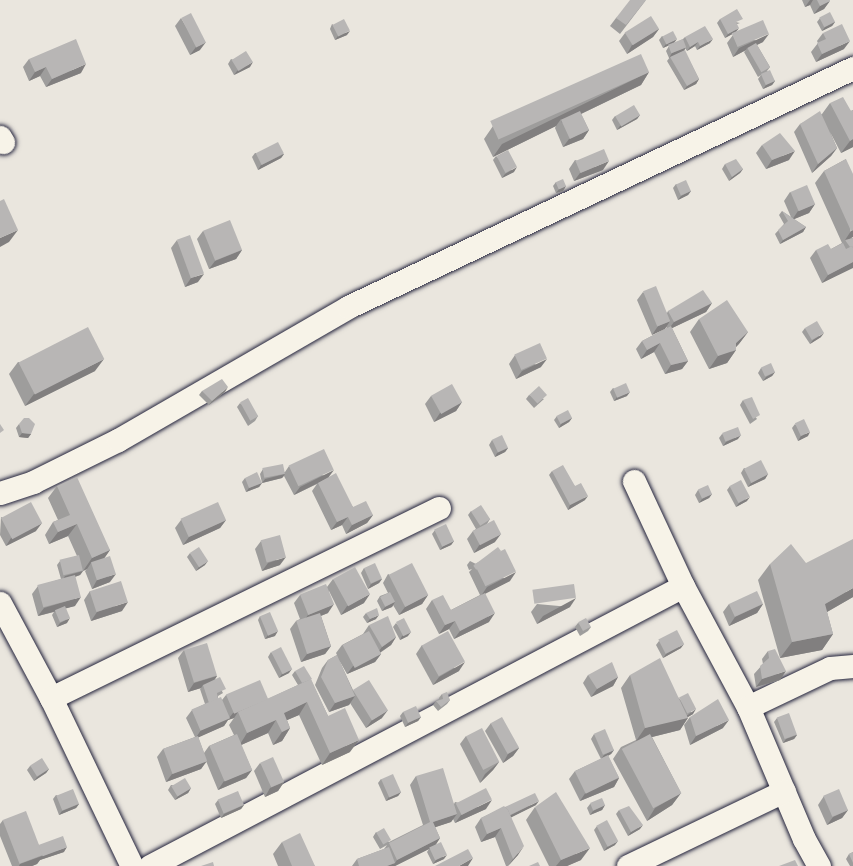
<!DOCTYPE html>
<style>
body{margin:0}
#map{position:relative;width:853px;height:866px;overflow:hidden;background:#eae6de;font-family:Mynerve,sans-serif}
div>[style]{position:absolute}
[style*='--x']{left:calc(var(--x)*1px);top:calc(var(--y)*1px);width:calc(var(--w)*1px);rotate:calc(var(--a)*1deg)}
.roads{filter:drop-shadow(0 0 2px #22223b) drop-shadow(0 0 2px #22223b)}
.minor>*{height:23px;margin:-11.5px;padding:0 11.5px;transform-origin:11.5px;border-radius:11.5px;background:#f7f3e8}
.wall>*{inset:0;background:#9e9d9c}
.shaded-wall>*{inset:0;background:#817f7f}
.building>*{inset:0;background:#b8b6b5;transform-origin:0 0}
span{translate:-50% -50%;white-space:nowrap;text-align:center;line-height:1.15;-webkit-text-stroke:6px #f7f3e8;paint-order:stroke}
</style>
<div id="map">
<div class="roads">
<div class="minor">
<div style="--x:0;--y:137;--w:6;--a:59"></div>
<div style="--x:634;--y:481;--w:116;--a:65"></div>
<div style="--x:683;--y:586;--w:137;--a:61.8"></div>
<div style="--x:748;--y:707;--w:143;--a:67"></div>
<div style="--x:804;--y:839;--w:31;--a:61"></div>
<div style="--x:0;--y:493;--w:35;--a:-18"></div>
<div style="--x:33;--y:482;--w:95;--a:-26.3"></div>
<div style="--x:118;--y:440;--w:266;--a:-30"></div>
<div style="--x:348;--y:307;--w:559;--a:-25.33"></div>
<div style="--x:0;--y:603;--w:108;--a:61.8"></div>
<div style="--x:51;--y:698;--w:187;--a:64.3"></div>
<div style="--x:51;--y:698;--w:432;--a:-26.1"></div>
<div style="--x:748;--y:707;--w:91;--a:-25.4"></div>
<div style="--x:830;--y:668;--w:23;--a:-5"></div>
<div style="--x:150;--y:866;--w:602;--a:-27.71"></div>
<div style="--x:628;--y:866;--w:173;--a:-25.7"></div>
</div>
</div>
<div class="wall">
<div style="clip-path:polygon(646px 0,620px 34px,610px 26px,616px 18px)"></div>
<div style="clip-path:polygon(802px 0,830px 0,824px 9px,814px 14px,810px 5px,805px 7px)"></div>
<div style="clip-path:polygon(181px 18px,200px 50px,190px 55px,175px 26px)"></div>
<div style="clip-path:polygon(820px 18px,835px 22px,832px 26px,822px 31px,817px 22px)"></div>
<div style="clip-path:polygon(720px 19px,740px 23px,737px 24px,736px 32px,725px 38px,717px 23px)"></div>
<div style="clip-path:polygon(332px 24px,347px 35px,335px 40px,330px 29px)"></div>
<div style="clip-path:polygon(659px 29px,653px 37px,627px 54px,619px 41px,625px 33px)"></div>
<div style="clip-path:polygon(823px 33px,844px 49px,816px 62px,811px 52px,818px 43px,817px 41px)"></div>
<div style="clip-path:polygon(733px 35px,763px 42px,757px 45px,770px 67px,767px 71px,775px 81px,772px 85px,763px 89px,758px 79px,761px 75px,758px 77px,744px 52px,746px 50px,733px 57px,727px 43px)"></div>
<div style="clip-path:polygon(662px 36px,674px 43px,663px 48px,659px 40px)"></div>
<div style="clip-path:polygon(685px 37px,710px 43px,697px 50px,695px 46px,687px 51px,685px 48px,684px 50px,699px 79px,696px 84px,684px 90px,667px 61px,670px 57px,669px 58px,666px 51px,669px 46px,683px 39px)"></div>
<div style="clip-path:polygon(29px 59px,81px 73px,46px 87px,40px 76px,29px 81px,23px 67px)"></div>
<div style="clip-path:polygon(231px 59px,250px 67px,234px 75px,228px 64px)"></div>
<div style="clip-path:polygon(649px 72px,641px 85px,581px 114px,589px 130px,583px 139px,563px 147px,555px 128px,556px 126px,493px 157px,484px 139px,493px 126px)"></div>
<div style="clip-path:polygon(830px 103px,851px 111px,853px 110px,853px 147px,841px 153px,830px 132px,837px 148px,831px 156px,812px 173px,794px 132px,800px 124px,822px 114px)"></div>
<div style="clip-path:polygon(640px 115px,637px 119px,617px 130px,612px 120px,615px 116px)"></div>
<div style="clip-path:polygon(762px 145px,789px 160px,766px 169px,756px 153px)"></div>
<div style="clip-path:polygon(255px 153px,284px 154px,281px 158px,258px 170px,252px 157px)"></div>
<div style="clip-path:polygon(496px 156px,514px 172px,502px 178px,493px 160px)"></div>
<div style="clip-path:polygon(846px 159px,851px 238px,853px 238px,853px 267px,822px 283px,810px 258px,816px 250px,831px 249px,842px 243px,815px 183px,824px 171px)"></div>
<div style="clip-path:polygon(575px 160px,603px 170px,574px 181px,569px 169px)"></div>
<div style="clip-path:polygon(725px 164px,743px 169px,740px 173px,729px 181px,722px 169px)"></div>
<div style="clip-path:polygon(556px 182px,566px 186px,563px 191px,556px 193px,553px 186px)"></div>
<div style="clip-path:polygon(676px 184px,691px 191px,688px 195px,678px 200px,673px 188px)"></div>
<div style="clip-path:polygon(790px 192px,815px 204px,809px 213px,794px 219px,806px 227px,803px 232px,780px 244px,775px 234px,784px 224px,779px 215px,782px 211px,791px 217px,784px 201px)"></div>
<div style="clip-path:polygon(203px 231px,242px 250px,236px 259px,209px 269px,197px 239px)"></div>
<div style="clip-path:polygon(177px 240px,198px 282px,185px 287px,171px 248px)"></div>
<div style="clip-path:polygon(643px 292px,667px 313px,668px 311px,712px 303px,706px 312px,672px 328px,688px 361px,682px 369px,665px 374px,654px 352px,641px 359px,636px 349px,642px 341px,667px 328px,666px 327px,652px 335px,637px 300px)"></div>
<div style="clip-path:polygon(699px 319px,748px 332px,736px 347px,736px 350px,727px 363px,709px 369px,690px 332px)"></div>
<div style="clip-path:polygon(805px 328px,821px 337px,810px 344px,802px 332px)"></div>
<div style="clip-path:polygon(515px 355px,541px 367px,516px 379px,509px 364px)"></div>
<div style="clip-path:polygon(18px 362px,95px 371px,25px 406px,9px 374px)"></div>
<div style="clip-path:polygon(761px 368px,775px 372px,772px 376px,763px 381px,758px 373px)"></div>
<div style="clip-path:polygon(613px 388px,627px 396px,614px 401px,610px 392px)"></div>
<div style="clip-path:polygon(202px 391px,225px 392px,209px 405px,199px 395px)"></div>
<div style="clip-path:polygon(529px 395px,544px 399px,534px 408px,526px 399px)"></div>
<div style="clip-path:polygon(431px 396px,462px 402px,456px 411px,434px 422px,425px 404px)"></div>
<div style="clip-path:polygon(743px 400px,757px 419px,750px 424px,740px 405px)"></div>
<div style="clip-path:polygon(240px 403px,258px 416px,255px 421px,248px 426px,237px 407px)"></div>
<div style="clip-path:polygon(557px 416px,572px 418px,569px 422px,559px 428px,554px 420px)"></div>
<div style="clip-path:polygon(19px 424px,31px 434px,28px 438px,19px 437px,16px 428px)"></div>
<div style="clip-path:polygon(795px 424px,808px 436px,798px 441px,792px 428px)"></div>
<div style="clip-path:polygon(722px 434px,738px 439px,723px 446px,719px 438px)"></div>
<div style="clip-path:polygon(492px 440px,508px 448px,505px 452px,495px 457px,489px 445px)"></div>
<div style="clip-path:polygon(289px 466px,329px 477px,353px 507px,373px 515px,367px 523px,346px 534px,342px 525px,331px 530px,312px 491px,317px 484px,294px 495px,284px 476px,282px 478px,262px 483px,260px 474px,263px 469px,285px 472px)"></div>
<div style="clip-path:polygon(744px 468px,768px 474px,765px 479px,748px 487px,741px 473px)"></div>
<div style="clip-path:polygon(552px 471px,575px 486px,585px 500px,568px 510px,549px 475px)"></div>
<div style="clip-path:polygon(245px 478px,262px 483px,259px 487px,246px 492px,242px 482px)"></div>
<div style="clip-path:polygon(57px 486px,110px 550px,104px 558px,110px 582px,92px 589px,85px 571px,87px 569px,83px 571px,80px 575px,75px 577px,75px 606px,66px 608px,67px 623px,57px 627px,52px 615px,54px 612px,38px 616px,32px 594px,38px 586px,61px 579px,57px 565px,60px 561px,77px 556px,68px 536px,49px 544px,45px 535px,53px 522px,58px 520px,48px 498px)"></div>
<div style="clip-path:polygon(730px 486px,747px 501px,736px 507px,727px 490px)"></div>
<div style="clip-path:polygon(698px 490px,712px 494px,709px 498px,699px 503px,695px 495px)"></div>
<div style="clip-path:polygon(471px 511px,490px 519px,487px 524px,495px 542px,474px 553px,467px 539px,473px 531px,476px 529px,468px 515px)"></div>
<div style="clip-path:polygon(1px 517px,36px 531px,6px 546px,0 535px)"></div>
<div style="clip-path:polygon(181px 520px,226px 520px,220px 528px,183px 545px,175px 528px)"></div>
<div style="clip-path:polygon(435px 530px,454px 541px,451px 545px,440px 550px,432px 534px)"></div>
<div style="clip-path:polygon(261px 541px,280px 565px,262px 571px,255px 549px)"></div>
<div style="clip-path:polygon(190px 553px,205px 565px,196px 571px,187px 557px)"></div>
<div style="clip-path:polygon(470px 561px,510px 581px,485px 593px,489px 622px,454px 639px,449px 629px,439px 634px,426px 609px,432px 600px,451px 610px,480px 595px,469px 572px,472px 569px,469px 570px,467px 565px)"></div>
<div style="clip-path:polygon(806px 563px,853px 597px,827px 612px,833px 634px,822px 650px,780px 658px,758px 580px,770px 564px)"></div>
<div style="clip-path:polygon(364px 568px,382px 579px,379px 583px,368px 589px,361px 573px)"></div>
<div style="clip-path:polygon(388px 574px,428px 595px,422px 604px,399px 615px,393px 605px,392px 607px,382px 611px,377px 601px,380px 596px,388px 593px,383px 583px)"></div>
<div style="clip-path:polygon(333px 579px,364px 603px,341px 615px,329px 591px,328px 613px,321px 616px,331px 646px,325px 654px,301px 662px,290px 629px,296px 621px,300px 619px,294px 603px,300px 595px,327px 587px)"></div>
<div style="clip-path:polygon(90px 591px,122px 611px,91px 621px,84px 600px)"></div>
<div style="clip-path:polygon(537px 604px,570px 607px,537px 624px,531px 612px)"></div>
<div style="clip-path:polygon(729px 604px,763px 604px,757px 613px,729px 626px,723px 612px)"></div>
<div style="clip-path:polygon(366px 613px,376px 619px,367px 623px,363px 617px)"></div>
<div style="clip-path:polygon(260px 616px,275px 636px,265px 639px,258px 620px)"></div>
<div style="clip-path:polygon(396px 623px,408px 636px,400px 640px,393px 627px)"></div>
<div style="clip-path:polygon(578px 623px,591px 627px,588px 631px,580px 636px,575px 627px)"></div>
<div style="clip-path:polygon(369px 625px,396px 637px,391px 645px,380px 653px,381px 654px,375px 662px,347px 674px,339px 660px,353px 690px,382px 718px,366px 728px,350px 703px,349px 705px,329px 712px,315px 685px,322px 668px,328px 660px,337px 655px,336px 653px,342px 645px,363px 634px)"></div>
<div style="clip-path:polygon(659px 641px,681px 648px,663px 658px,656px 645px)"></div>
<div style="clip-path:polygon(422px 645px,459px 671px,433px 685px,416px 654px)"></div>
<div style="clip-path:polygon(evenodd,184px 650px,217px 676px,215px 679px,223px 693px,218px 696px,218px 699px,222px 700px,226px 695px,268px 699px,298px 685px,292px 675px,295px 671px,311px 680px,328px 716px,350px 752px,322px 765px,299px 715px,287px 720px,290px 728px,282px 741px,273px 745px,268px 733px,241px 745px,252px 770px,246px 778px,218px 790px,206px 761px,201px 769px,166px 782px,157px 757px,163px 749px,195px 737px,186px 718px,192px 710px,205px 704px,200px 689px,201px 688px,188px 692px,178px 658px,184px 650px,234px 718px,229px 725px,234px 735px,209px 746px,204px 753px,198px 737px,224px 726px,228px 720px,234px 718px)"></div>
<div style="clip-path:polygon(768px 651px,780px 680px,756px 687px,754px 674px,763px 664px,762px 659px)"></div>
<div style="clip-path:polygon(271px 652px,289px 673px,279px 678px,268px 657px)"></div>
<div style="clip-path:polygon(588px 675px,618px 677px,613px 686px,591px 697px,583px 683px)"></div>
<div style="clip-path:polygon(630px 675px,679px 698px,693px 714px,688px 717px,680px 730px,652px 737px,681px 793px,672px 805px,647px 821px,613px 759px,621px 747px,636px 740px,621px 688px)"></div>
<div style="clip-path:polygon(442px 694px,450px 700px,447px 704px,438px 711px,433px 705px,436px 701px,439px 700px,439px 698px)"></div>
<div style="clip-path:polygon(403px 712px,421px 717px,418px 721px,405px 727px,400px 716px)"></div>
<div style="clip-path:polygon(690px 717px,723px 728px,690px 745px,684px 725px)"></div>
<div style="clip-path:polygon(777px 718px,797px 735px,794px 739px,783px 743px,774px 722px)"></div>
<div style="clip-path:polygon(491px 723px,519px 748px,513px 756px,503px 763px,485px 731px)"></div>
<div style="clip-path:polygon(594px 734px,614px 750px,611px 754px,608px 756px,619px 778px,614px 787px,580px 801px,569px 779px,575px 771px,601px 759px,591px 739px)"></div>
<div style="clip-path:polygon(466px 736px,499px 762px,493px 770px,480px 783px,460px 744px)"></div>
<div style="clip-path:polygon(260px 763px,284px 782px,278px 791px,265px 797px,254px 771px)"></div>
<div style="clip-path:polygon(30px 766px,49px 769px,46px 773px,34px 781px,27px 770px)"></div>
<div style="clip-path:polygon(416px 776px,454px 804px,455px 802px,486px 809px,455px 823px,453px 819px,451px 822px,435px 827px,440px 838px,435px 845px,444px 859px,433px 864px,427px 852px,429px 849px,395px 866px,352px 866px,357px 859px,384px 849px,387px 845px,380px 849px,373px 837px,376px 832px,389px 842px,423px 825px,410px 785px)"></div>
<div style="clip-path:polygon(381px 779px,401px 792px,398px 796px,386px 801px,378px 783px)"></div>
<div style="clip-path:polygon(171px 785px,191px 788px,188px 793px,175px 800px,168px 790px)"></div>
<div style="clip-path:polygon(56px 795px,79px 804px,76px 808px,59px 815px,53px 799px)"></div>
<div style="clip-path:polygon(824px 796px,848px 810px,842px 818px,827px 825px,818px 805px)"></div>
<div style="clip-path:polygon(218px 800px,244px 805px,241px 809px,221px 818px,215px 804px)"></div>
<div style="clip-path:polygon(590px 804px,605px 805px,602px 810px,590px 815px,587px 808px)"></div>
<div style="clip-path:polygon(536px 805px,511px 817px,518px 855px,508px 866px,506px 866px,495px 837px,481px 842px,475px 827px,481px 818px,505px 807px)"></div>
<div style="clip-path:polygon(535px 807px,581px 860px,567px 866px,549px 866px,526px 820px)"></div>
<div style="clip-path:polygon(619px 810px,640px 829px,628px 836px,616px 814px)"></div>
<div style="clip-path:polygon(3px 820px,39px 845px,64px 852px,40px 860px,37px 864px,32px 866px,12px 866px,0 836px,0 824px)"></div>
<div style="clip-path:polygon(597px 826px,615px 845px,604px 851px,594px 830px)"></div>
<div style="clip-path:polygon(282px 842px,315px 866px,278px 866px,273px 854px)"></div>
<div style="clip-path:polygon(853px 852px,853px 866px,850px 866px,846px 859px,849px 854px)"></div>
</div>
<div class="shaded-wall">
<div style="clip-path:polygon(810px 0,813px 0,810px 5px,805px 7px)"></div>
<div style="clip-path:polygon(830px 1px,824px 9px,814px 14px,820px 6px)"></div>
<div style="clip-path:polygon(835px 22px,832px 26px,822px 31px,825px 27px)"></div>
<div style="clip-path:polygon(739px 28px,736px 32px,725px 38px,728px 34px)"></div>
<div style="clip-path:polygon(659px 29px,653px 37px,627px 54px,632px 45px)"></div>
<div style="clip-path:polygon(350px 31px,347px 35px,335px 40px,338px 36px)"></div>
<div style="clip-path:polygon(769px 34px,763px 42px,748px 49px,747px 48px,746px 50px,733px 57px,739px 48px)"></div>
<div style="clip-path:polygon(677px 39px,674px 43px,663px 48px,666px 44px)"></div>
<div style="clip-path:polygon(713px 39px,710px 43px,697px 50px,700px 46px)"></div>
<div style="clip-path:polygon(850px 41px,844px 49px,816px 62px,822px 54px)"></div>
<div style="clip-path:polygon(206px 42px,200px 50px,190px 55px,196px 47px)"></div>
<div style="clip-path:polygon(698px 42px,695px 46px,687px 51px,690px 47px)"></div>
<div style="clip-path:polygon(686px 47px,684px 51px,669px 58px,672px 53px)"></div>
<div style="clip-path:polygon(253px 62px,250px 67px,234px 75px,237px 71px)"></div>
<div style="clip-path:polygon(86px 64px,81px 73px,46px 87px,52px 79px)"></div>
<div style="clip-path:polygon(46px 67px,40px 76px,29px 81px,35px 72px)"></div>
<div style="clip-path:polygon(649px 72px,641px 85px,562px 123px,561px 119px,556px 126px,493px 157px,502px 144px)"></div>
<div style="clip-path:polygon(699px 79px,696px 84px,684px 90px,687px 86px)"></div>
<div style="clip-path:polygon(775px 81px,772px 85px,763px 89px,766px 85px)"></div>
<div style="clip-path:polygon(640px 115px,637px 119px,617px 130px,620px 126px)"></div>
<div style="clip-path:polygon(589px 130px,583px 139px,563px 147px,569px 139px)"></div>
<div style="clip-path:polygon(853px 139px,853px 147px,841px 153px,850px 141px)"></div>
<div style="clip-path:polygon(837px 148px,831px 156px,812px 173px,818px 164px)"></div>
<div style="clip-path:polygon(795px 151px,789px 160px,766px 169px,772px 160px)"></div>
<div style="clip-path:polygon(284px 154px,281px 158px,258px 170px,261px 165px)"></div>
<div style="clip-path:polygon(609px 161px,603px 170px,574px 181px,580px 173px)"></div>
<div style="clip-path:polygon(517px 167px,514px 172px,502px 178px,505px 174px)"></div>
<div style="clip-path:polygon(743px 169px,740px 173px,729px 181px,732px 177px)"></div>
<div style="clip-path:polygon(566px 186px,563px 191px,556px 193px,559px 189px)"></div>
<div style="clip-path:polygon(691px 191px,688px 195px,678px 200px,681px 196px)"></div>
<div style="clip-path:polygon(815px 204px,809px 213px,792px 220px,798px 211px)"></div>
<div style="clip-path:polygon(806px 227px,803px 232px,780px 244px,783px 240px)"></div>
<div style="clip-path:polygon(18px 230px,9px 242px,0 247px,0 238px)"></div>
<div style="clip-path:polygon(853px 230px,853px 237px,846px 241px,845px 240px,851px 231px)"></div>
<div style="clip-path:polygon(242px 250px,236px 259px,209px 269px,215px 261px)"></div>
<div style="clip-path:polygon(853px 262px,853px 268px,822px 283px,828px 275px)"></div>
<div style="clip-path:polygon(204px 274px,198px 282px,185px 287px,191px 278px)"></div>
<div style="clip-path:polygon(712px 303px,706px 312px,668px 330px,674px 322px)"></div>
<div style="clip-path:polygon(670px 321px,665px 329px,652px 335px,658px 326px)"></div>
<div style="clip-path:polygon(748px 332px,739px 344px,731px 352px,736px 350px,727px 363px,709px 369px,718px 356px,736px 343px)"></div>
<div style="clip-path:polygon(824px 333px,821px 337px,810px 344px,813px 340px)"></div>
<div style="clip-path:polygon(660px 343px,654px 352px,641px 359px,647px 350px)"></div>
<div style="clip-path:polygon(104px 359px,95px 371px,25px 406px,34px 394px)"></div>
<div style="clip-path:polygon(547px 359px,541px 367px,516px 379px,522px 371px)"></div>
<div style="clip-path:polygon(688px 361px,682px 369px,665px 374px,671px 365px)"></div>
<div style="clip-path:polygon(775px 372px,772px 376px,763px 381px,766px 377px)"></div>
<div style="clip-path:polygon(228px 387px,225px 392px,209px 405px,212px 401px)"></div>
<div style="clip-path:polygon(630px 392px,627px 396px,614px 401px,617px 397px)"></div>
<div style="clip-path:polygon(462px 402px,456px 411px,434px 422px,440px 413px)"></div>
<div style="clip-path:polygon(572px 418px,569px 422px,559px 428px,561px 424px)"></div>
<div style="clip-path:polygon(810px 432px,808px 436px,798px 441px,801px 436px)"></div>
<div style="clip-path:polygon(22px 433px,31px 434px,28px 438px,19px 437px)"></div>
<div style="clip-path:polygon(741px 435px,738px 439px,723px 446px,726px 442px)"></div>
<div style="clip-path:polygon(508px 448px,505px 452px,495px 457px,497px 453px)"></div>
<div style="clip-path:polygon(334px 470px,328px 478px,294px 495px,300px 487px)"></div>
<div style="clip-path:polygon(285px 474px,282px 478px,262px 483px,265px 479px)"></div>
<div style="clip-path:polygon(768px 474px,765px 479px,748px 487px,751px 483px)"></div>
<div style="clip-path:polygon(262px 483px,259px 487px,246px 492px,249px 488px)"></div>
<div style="clip-path:polygon(712px 494px,709px 498px,699px 503px,702px 499px)"></div>
<div style="clip-path:polygon(588px 496px,585px 500px,568px 510px,570px 505px)"></div>
<div style="clip-path:polygon(750px 497px,747px 501px,736px 507px,739px 503px)"></div>
<div style="clip-path:polygon(373px 515px,367px 523px,346px 534px,352px 525px)"></div>
<div style="clip-path:polygon(348px 517px,342px 525px,331px 530px,337px 522px)"></div>
<div style="clip-path:polygon(226px 520px,220px 528px,183px 545px,189px 537px)"></div>
<div style="clip-path:polygon(42px 523px,36px 531px,6px 546px,11px 538px)"></div>
<div style="clip-path:polygon(77px 524px,68px 536px,49px 544px,58px 532px)"></div>
<div style="clip-path:polygon(501px 534px,495px 542px,474px 553px,480px 544px)"></div>
<div style="clip-path:polygon(454px 541px,451px 545px,440px 550px,443px 546px)"></div>
<div style="clip-path:polygon(110px 550px,101px 563px,91px 563px,87px 569px,83px 571px,92px 558px)"></div>
<div style="clip-path:polygon(286px 557px,280px 565px,262px 571px,268px 563px)"></div>
<div style="clip-path:polygon(208px 561px,205px 565px,196px 571px,199px 567px)"></div>
<div style="clip-path:polygon(83px 571px,80px 575px,62px 581px,65px 576px)"></div>
<div style="clip-path:polygon(516px 572px,510px 581px,481px 596px,487px 587px)"></div>
<div style="clip-path:polygon(116px 574px,110px 582px,92px 589px,97px 580px)"></div>
<div style="clip-path:polygon(382px 579px,379px 583px,368px 589px,371px 584px)"></div>
<div style="clip-path:polygon(853px 588px,853px 597px,813px 620px,825px 604px)"></div>
<div style="clip-path:polygon(370px 594px,364px 603px,341px 615px,347px 606px)"></div>
<div style="clip-path:polygon(428px 595px,422px 604px,399px 615px,405px 607px)"></div>
<div style="clip-path:polygon(81px 597px,75px 606px,38px 616px,44px 608px)"></div>
<div style="clip-path:polygon(576px 598px,570px 607px,537px 624px,543px 616px)"></div>
<div style="clip-path:polygon(128px 602px,122px 611px,91px 621px,97px 612px)"></div>
<div style="clip-path:polygon(395px 602px,392px 607px,382px 611px,385px 607px)"></div>
<div style="clip-path:polygon(334px 604px,328px 613px,302px 623px,308px 615px)"></div>
<div style="clip-path:polygon(763px 604px,757px 613px,729px 626px,735px 617px)"></div>
<div style="clip-path:polygon(495px 613px,489px 622px,454px 639px,460px 631px)"></div>
<div style="clip-path:polygon(379px 615px,376px 619px,367px 623px,370px 619px)"></div>
<div style="clip-path:polygon(70px 618px,67px 623px,57px 627px,60px 623px)"></div>
<div style="clip-path:polygon(455px 621px,449px 629px,439px 634px,445px 625px)"></div>
<div style="clip-path:polygon(278px 631px,275px 636px,265px 639px,268px 635px)"></div>
<div style="clip-path:polygon(411px 632px,408px 636px,400px 640px,402px 636px)"></div>
<div style="clip-path:polygon(833px 634px,822px 650px,780px 658px,792px 642px)"></div>
<div style="clip-path:polygon(396px 637px,391px 645px,376px 655px,382px 647px)"></div>
<div style="clip-path:polygon(684px 644px,681px 648px,663px 658px,666px 654px)"></div>
<div style="clip-path:polygon(331px 646px,325px 654px,301px 662px,307px 654px)"></div>
<div style="clip-path:polygon(381px 654px,375px 662px,347px 674px,353px 666px)"></div>
<div style="clip-path:polygon(465px 662px,459px 671px,433px 685px,439px 677px)"></div>
<div style="clip-path:polygon(292px 669px,289px 673px,279px 678px,282px 674px)"></div>
<div style="clip-path:polygon(786px 671px,780px 680px,756px 687px,762px 679px)"></div>
<div style="clip-path:polygon(217px 676px,211px 685px,203px 685px,201px 688px,188px 692px,194px 683px)"></div>
<div style="clip-path:polygon(618px 677px,613px 686px,591px 697px,597px 689px)"></div>
<div style="clip-path:polygon(355px 696px,349px 705px,329px 712px,335px 703px)"></div>
<div style="clip-path:polygon(268px 699px,238px 712px,234px 718px,228px 720px,224px 726px,195px 739px,201px 730px,229px 718px,233px 713px)"></div>
<div style="clip-path:polygon(307px 702px,299px 715px,278px 724px,284px 713px)"></div>
<div style="clip-path:polygon(696px 709px,693px 714px,686px 718px,688px 718px,680px 730px,636px 741px,645px 728px,685px 717px)"></div>
<div style="clip-path:polygon(388px 710px,382px 718px,366px 728px,372px 720px)"></div>
<div style="clip-path:polygon(421px 717px,418px 721px,405px 727px,408px 723px)"></div>
<div style="clip-path:polygon(276px 720px,268px 733px,239px 746px,247px 733px)"></div>
<div style="clip-path:polygon(729px 720px,723px 728px,690px 745px,696px 736px)"></div>
<div style="clip-path:polygon(290px 728px,282px 741px,273px 745px,282px 732px)"></div>
<div style="clip-path:polygon(797px 735px,794px 739px,783px 743px,786px 739px)"></div>
<div style="clip-path:polygon(359px 740px,350px 752px,322px 765px,330px 753px)"></div>
<div style="clip-path:polygon(519px 748px,513px 756px,503px 763px,508px 754px)"></div>
<div style="clip-path:polygon(614px 750px,611px 754px,601px 759px,604px 755px)"></div>
<div style="clip-path:polygon(207px 761px,201px 769px,166px 782px,172px 774px)"></div>
<div style="clip-path:polygon(499px 762px,493px 770px,480px 783px,485px 774px)"></div>
<div style="clip-path:polygon(49px 769px,46px 773px,34px 781px,37px 777px)"></div>
<div style="clip-path:polygon(252px 770px,246px 778px,218px 790px,224px 781px)"></div>
<div style="clip-path:polygon(619px 778px,614px 787px,580px 801px,586px 792px)"></div>
<div style="clip-path:polygon(284px 782px,278px 791px,265px 797px,270px 788px)"></div>
<div style="clip-path:polygon(191px 788px,188px 793px,175px 800px,178px 796px)"></div>
<div style="clip-path:polygon(401px 792px,398px 796px,386px 801px,389px 797px)"></div>
<div style="clip-path:polygon(681px 793px,672px 805px,647px 821px,655px 808px)"></div>
<div style="clip-path:polygon(492px 800px,486px 809px,455px 823px,461px 815px)"></div>
<div style="clip-path:polygon(539px 801px,536px 805px,506px 820px,509px 816px)"></div>
<div style="clip-path:polygon(79px 804px,76px 808px,59px 815px,62px 811px)"></div>
<div style="clip-path:polygon(244px 805px,241px 809px,221px 818px,224px 814px)"></div>
<div style="clip-path:polygon(605px 805px,602px 810px,590px 815px,593px 811px)"></div>
<div style="clip-path:polygon(848px 810px,842px 818px,827px 825px,833px 817px)"></div>
<div style="clip-path:polygon(457px 814px,451px 822px,427px 830px,433px 822px)"></div>
<div style="clip-path:polygon(643px 825px,640px 829px,628px 836px,631px 832px)"></div>
<div style="clip-path:polygon(501px 828px,495px 837px,481px 842px,487px 834px)"></div>
<div style="clip-path:polygon(440px 838px,435px 846px,395px 866px,387px 866px,395px 863px,397px 860px)"></div>
<div style="clip-path:polygon(618px 841px,615px 845px,604px 851px,607px 847px)"></div>
<div style="clip-path:polygon(524px 846px,518px 855px,508px 866px,513px 859px)"></div>
<div style="clip-path:polygon(67px 847px,64px 852px,40px 860px,37px 864px,32px 866px,19px 866px,20px 864px,42px 856px)"></div>
<div style="clip-path:polygon(590px 848px,581px 860px,567px 866px,556px 866px,561px 860px)"></div>
<div style="clip-path:polygon(447px 855px,444px 859px,433px 864px,436px 860px)"></div>
<div style="clip-path:polygon(473px 858px,468px 866px,459px 866px)"></div>
</div>
<div class="building">
<div style="clip-path:polygon(630px 0,646px 0,626px 25px,616px 18px)"></div>
<div style="clip-path:polygon(817px 0,830px 0,830px 1px,820px 6px)"></div>
<div style="clip-path:polygon(737px 9px,743px 19px,736px 22px,739px 28px,728px 34px,720px 19px)"></div>
<div style="left:830px;top:12px;width:11px;height:12px;rotate:63deg"></div>
<div style="left:191px;top:13px;width:33px;height:11px;rotate:63deg"></div>
<div style="left:651px;top:16px;width:15px;height:31px;rotate:58deg"></div>
<div style="left:344px;top:19px;width:13px;height:13px;rotate:63deg"></div>
<div style="left:763px;top:20px;width:15px;height:34px;rotate:67deg"></div>
<div style="clip-path:polygon(842px 24px,850px 41px,822px 54px,817px 43px,826px 39px,823px 33px)"></div>
<div style="clip-path:polygon(705px 26px,713px 39px,700px 46px,698px 42px,690px 47px,685px 37px)"></div>
<div style="left:673px;top:31px;width:9px;height:12px;rotate:63deg"></div>
<div style="clip-path:polygon(76px 39px,86px 64px,52px 79px,46px 67px,35px 72px,29px 59px)"></div>
<div style="left:683px;top:39px;width:9px;height:16px;rotate:69deg"></div>
<div style="left:756px;top:43px;width:28px;height:10px;rotate:60deg"></div>
<div style="clip-path:polygon(685px 50px,699px 79px,687px 86px,670px 57px)"></div>
<div style="left:246px;top:51px;width:13px;height:17px;rotate:58deg"></div>
<div style="left:641px;top:54px;width:20px;height:165px;rotate:66deg"></div>
<div style="left:770px;top:70px;width:12px;height:10px;rotate:66deg"></div>
<div style="clip-path:polygon(843px 97px,851px 111px,853px 110px,853px 139px,850px 141px,830px 103px)"></div>
<div style="left:634px;top:105px;width:12px;height:22px;rotate:59deg"></div>
<div style="left:580px;top:111px;width:21px;height:21px;rotate:65deg"></div>
<div style="clip-path:polygon(820px 111px,837px 148px,818px 164px,800px 124px)"></div>
<div style="clip-path:polygon(780px 133px,795px 151px,772px 160px,762px 145px)"></div>
<div style="left:278px;top:142px;width:13px;height:25px;rotate:63deg"></div>
<div style="left:604px;top:149px;width:13px;height:31px;rotate:67deg"></div>
<div style="left:508px;top:150px;width:19px;height:13px;rotate:62deg"></div>
<div style="clip-path:polygon(736px 159px,743px 169px,732px 177px,725px 164px)"></div>
<div style="clip-path:polygon(846px 159px,853px 174px,853px 230px,851px 231px,824px 171px)"></div>
<div style="left:563px;top:179px;width:8px;height:8px;rotate:67deg"></div>
<div style="left:686px;top:180px;width:12px;height:11px;rotate:66deg"></div>
<div style="left:807px;top:185px;width:21px;height:18px;rotate:67deg"></div>
<div style="clip-path:polygon(4px 199px,18px 230px,0 238px,0 201px)"></div>
<div style="clip-path:polygon(782px 211px,806px 227px,783px 240px,778px 230px,788px 221px)"></div>
<div style="left:230px;top:220px;width:32px;height:29px;rotate:68deg"></div>
<div style="left:190px;top:235px;width:41px;height:14px;rotate:70deg"></div>
<div style="clip-path:polygon(853px 238px,853px 248px,852px 246px,850px 247px,845px 240px)"></div>
<div style="clip-path:polygon(843px 243px,846px 249px,852px 246px,853px 248px,853px 262px,828px 275px,816px 250px,828px 244px,831px 249px)"></div>
<div style="left:656px;top:286px;width:38px;height:14px;rotate:68deg"></div>
<div style="clip-path:polygon(703px 290px,712px 303px,674px 322px,668px 311px)"></div>
<div style="clip-path:polygon(727px 300px,748px 332px,736px 343px,736px 350px,718px 356px,699px 319px)"></div>
<div style="left:817px;top:321px;width:14px;height:14px;rotate:60deg"></div>
<div style="clip-path:polygon(671px 326px,688px 361px,671px 365px,660px 343px,647px 350px,642px 341px)"></div>
<div style="left:88px;top:327px;width:36px;height:78px;rotate:63deg"></div>
<div style="left:540px;top:343px;width:17px;height:28px;rotate:66deg"></div>
<div style="left:771px;top:363px;width:10px;height:11px;rotate:66deg"></div>
<div style="clip-path:polygon(222px 379px,228px 387px,212px 401px,202px 391px)"></div>
<div style="left:626px;top:383px;width:10px;height:14px;rotate:66deg"></div>
<div style="left:452px;top:384px;width:21px;height:24px;rotate:61deg"></div>
<div style="left:539px;top:386px;width:12px;height:13px;rotate:48deg"></div>
<div style="clip-path:polygon(752px 397px,760px 415px,753px 419px,743px 400px)"></div>
<div style="left:248px;top:398px;width:21px;height:9px;rotate:61deg"></div>
<div style="left:568px;top:410px;width:9px;height:13px;rotate:63deg"></div>
<div style="clip-path:polygon(24px 418px,29px 418px,35px 424px,31px 434px,22px 433px,19px 424px)"></div>
<div style="left:804px;top:419px;width:14px;height:10px;rotate:65deg"></div>
<div style="clip-path:polygon(0 424px,4px 430px,0 433px)"></div>
<div style="left:738px;top:427px;width:9px;height:17px;rotate:69deg"></div>
<div style="left:502px;top:435px;width:14px;height:11px;rotate:65deg"></div>
<div style="left:324px;top:449px;width:23px;height:39px;rotate:65deg"></div>
<div style="left:761px;top:460px;width:16px;height:19px;rotate:63deg"></div>
<div style="left:283px;top:464px;width:10px;height:21px;rotate:79deg"></div>
<div style="clip-path:polygon(563px 465px,575px 486px,581px 483px,588px 496px,570px 505px,552px 471px)"></div>
<div style="clip-path:polygon(257px 472px,262px 483px,249px 488px,245px 478px)"></div>
<div style="clip-path:polygon(336px 473px,353px 507px,366px 501px,373px 515px,352px 525px,348px 517px,337px 522px,318px 483px)"></div>
<div style="clip-path:polygon(77px 477px,110px 550px,92px 558px,77px 524px,58px 532px,53px 522px,70px 515px,57px 486px)"></div>
<div style="left:741px;top:480px;width:19px;height:13px;rotate:62deg"></div>
<div style="left:708px;top:485px;width:10px;height:11px;rotate:66deg"></div>
<div style="left:31px;top:502px;width:24px;height:34px;rotate:62deg"></div>
<div style="left:218px;top:502px;width:20px;height:41px;rotate:66deg"></div>
<div style="left:481px;top:505px;width:17px;height:12px;rotate:57deg"></div>
<div style="left:494px;top:520px;width:16px;height:24px;rotate:63deg"></div>
<div style="left:446px;top:524px;width:19px;height:13px;rotate:65deg"></div>
<div style="left:280px;top:535px;width:23px;height:20px;rotate:75deg"></div>
<div style="clip-path:polygon(853px 539px,853px 588px,825px 604px,833px 634px,792px 642px,770px 564px,791px 544px,806px 563px)"></div>
<div style="left:199px;top:547px;width:17px;height:11px;rotate:57deg"></div>
<div style="left:498px;top:547px;width:5px;height:31px;rotate:53deg"></div>
<div style="left:505px;top:549px;width:25px;height:34px;rotate:64deg"></div>
<div style="left:79px;top:555px;width:16px;height:20px;rotate:76deg"></div>
<div style="left:110px;top:556px;width:19px;height:20px;rotate:72deg"></div>
<div style="left:375px;top:563px;width:17px;height:12px;rotate:66deg"></div>
<div style="left:412px;top:563px;width:36px;height:26px;rotate:63deg"></div>
<div style="left:355px;top:567px;width:31px;height:25px;rotate:61deg"></div>
<div style="left:75px;top:575px;width:23px;height:39px;rotate:75deg"></div>
<div style="left:121px;top:581px;width:22px;height:33px;rotate:72deg"></div>
<div style="left:326px;top:584px;width:22px;height:28px;rotate:68deg"></div>
<div style="left:574px;top:584px;width:14px;height:42px;rotate:82deg"></div>
<div style="left:757px;top:591px;width:14px;height:31px;rotate:65deg"></div>
<div style="left:390px;top:592px;width:11px;height:11px;rotate:63deg"></div>
<div style="clip-path:polygon(485px 593px,495px 613px,460px 631px,455px 621px,445px 625px,432px 600px,443px 595px,451px 610px)"></div>
<div style="left:65px;top:606px;width:13px;height:11px;rotate:67deg"></div>
<div style="clip-path:polygon(377px 608px,379px 615px,370px 619px,366px 613px)"></div>
<div style="left:270px;top:612px;width:21px;height:11px;rotate:67deg"></div>
<div style="left:320px;top:613px;width:35px;height:25px;rotate:72deg"></div>
<div style="clip-path:polygon(388px 616px,396px 637px,382px 647px,369px 625px)"></div>
<div style="left:404px;top:618px;width:16px;height:9px;rotate:63deg"></div>
<div style="left:586px;top:618px;width:10px;height:9px;rotate:61deg"></div>
<div style="left:677px;top:630px;width:16px;height:21px;rotate:63deg"></div>
<div style="left:369px;top:631px;width:26px;height:30px;rotate:62deg"></div>
<div style="left:448px;top:631px;width:35px;height:30px;rotate:61deg"></div>
<div style="left:207px;top:643px;width:34px;height:24px;rotate:73deg"></div>
<div style="left:281px;top:647px;width:25px;height:11px;rotate:63deg"></div>
<div style="clip-path:polygon(775px 649px,786px 671px,762px 679px,760px 666px,769px 658px,768px 651px)"></div>
<div style="clip-path:polygon(337px 655px,355px 696px,335px 703px,321px 677px,328px 660px)"></div>
<div style="clip-path:polygon(660px 658px,688px 718px,645px 728px,630px 675px)"></div>
<div style="clip-path:polygon(612px 662px,618px 677px,597px 689px,588px 675px)"></div>
<div style="clip-path:polygon(304px 666px,312px 679px,302px 683px,295px 671px)"></div>
<div style="clip-path:polygon(220px 677px,226px 689px,217px 693px,218px 699px,209px 703px,203px 685px)"></div>
<div style="clip-path:polygon(311px 679px,328px 716px,345px 708px,359px 740px,330px 753px,307px 702px,284px 713px,290px 728px,282px 732px,276px 720px,247px 733px,238px 712px)"></div>
<div style="left:260px;top:680px;width:21px;height:37px;rotate:67deg"></div>
<div style="left:369px;top:680px;width:36px;height:19px;rotate:58deg"></div>
<div style="clip-path:polygon(447px 692px,450px 700px,441px 707px,436px 701px,443px 699px,442px 694px)"></div>
<div style="left:688px;top:693px;width:18px;height:10px;rotate:63deg"></div>
<div style="left:221px;top:697px;width:23px;height:32px;rotate:67deg"></div>
<div style="clip-path:polygon(718px 699px,729px 720px,696px 736px,690px 717px)"></div>
<div style="left:416px;top:706px;width:12px;height:14px;rotate:66deg"></div>
<div style="left:789px;top:713px;width:23px;height:13px;rotate:70deg"></div>
<div style="left:502px;top:717px;width:35px;height:13px;rotate:61deg"></div>
<div style="left:482px;top:728px;width:38px;height:18px;rotate:63deg"></div>
<div style="left:605px;top:729px;width:23px;height:12px;rotate:67deg"></div>
<div style="left:237px;top:734px;width:39px;height:30px;rotate:67deg"></div>
<div style="left:650px;top:734px;width:67px;height:32px;rotate:62deg"></div>
<div style="left:198px;top:736px;width:27px;height:37px;rotate:70deg"></div>
<div style="left:608px;top:755px;width:25px;height:37px;rotate:64deg"></div>
<div style="left:273px;top:757px;width:27px;height:14px;rotate:66deg"></div>
<div style="left:42px;top:758px;width:13px;height:14px;rotate:58deg"></div>
<div style="clip-path:polygon(443px 768px,457px 814px,433px 822px,440px 838px,397px 860px,389px 843px,430px 822px,416px 776px)"></div>
<div style="left:393px;top:774px;width:20px;height:13px;rotate:66deg"></div>
<div style="left:185px;top:778px;width:12px;height:16px;rotate:59deg"></div>
<div style="left:486px;top:788px;width:13px;height:34px;rotate:63deg"></div>
<div style="left:73px;top:789px;width:16px;height:18px;rotate:68deg"></div>
<div style="left:839px;top:789px;width:23px;height:17px;rotate:67deg"></div>
<div style="left:238px;top:791px;width:15px;height:22px;rotate:67deg"></div>
<div style="clip-path:polygon(556px 792px,590px 848px,561px 860px,535px 807px)"></div>
<div style="clip-path:polygon(535px 793px,539px 801px,510px 815px,508px 810px,505px 807px)"></div>
<div style="left:602px;top:798px;width:8px;height:13px;rotate:67deg"></div>
<div style="clip-path:polygon(504px 806px,508px 810px,524px 846px,513px 859px,501px 828px,487px 834px,481px 818px)"></div>
<div style="clip-path:polygon(629px 806px,643px 825px,631px 832px,619px 810px)"></div>
<div style="left:26px;top:811px;width:47px;height:25px;rotate:69deg"></div>
<div style="left:607px;top:820px;width:24px;height:12px;rotate:62deg"></div>
<div style="left:384px;top:828px;width:14px;height:9px;rotate:60deg"></div>
<div style="clip-path:polygon(300px 833px,315px 866px,292px 866px,282px 842px)"></div>
<div style="left:63px;top:836px;width:12px;height:26px;rotate:70deg"></div>
<div style="left:441px;top:842px;width:14px;height:13px;rotate:65deg"></div>
<div style="clip-path:polygon(389px 847px,395px 863px,387px 866px,359px 866px,357px 859px)"></div>
<div style="clip-path:polygon(468px 849px,473px 858px,459px 866px,435px 866px)"></div>
<div style="clip-path:polygon(853px 852px,853px 863px,849px 854px)"></div>
<div style="clip-path:polygon(795px 860px,798px 866px,779px 866px)"></div>
<div style="clip-path:polygon(213px 862px,214px 866px,201px 866px)"></div>
<div style="clip-path:polygon(538px 862px,540px 866px,529px 866px)"></div>
</div>
</div>
